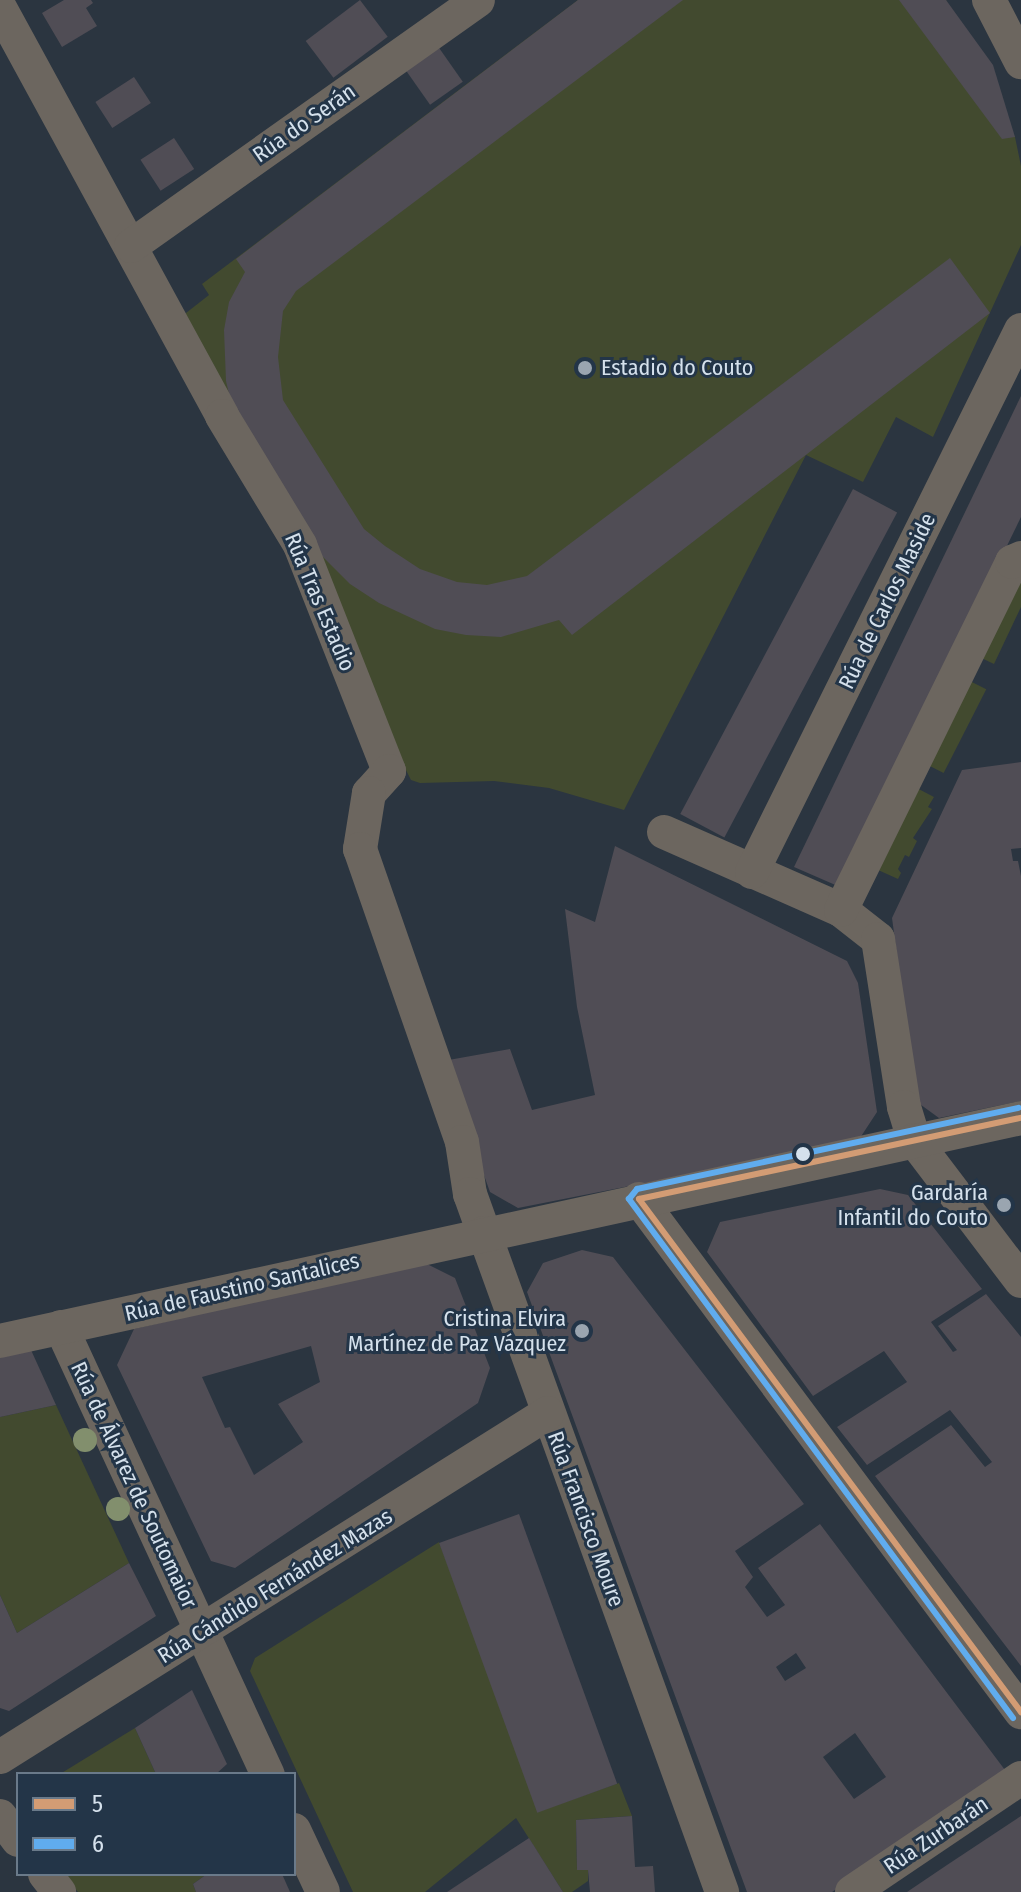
<!DOCTYPE html>
<meta charset="utf-8">
<style>
body{margin:0}
#map{position:relative;width:1021px;height:1892px;overflow:hidden;background:#2b3540;font-family:"Fira Sans Condensed",sans-serif}
div>[style]{position:absolute}
[style*='--x']{left:calc(var(--x)*1px);top:calc(var(--y)*1px);width:calc(var(--w)*1px);rotate:calc(var(--a)*1deg)}
.green>*{inset:0;background:#424a2f;transform-origin:0 0}
.building>*{inset:0;background:#504d55;transform-origin:0 0}
.minor>*{height:34px;margin:-17px;padding:0 17px;transform-origin:17px;border-radius:17px;background:#6c665f}
.bus-1>*{height:6px;margin:-3px;padding:0 3px;transform-origin:3px;border-radius:3px;background:#d39c74}
.bus-2>*{height:6px;margin:-3px;padding:0 3px;transform-origin:3px;border-radius:3px;background:#60acee}
.trees>*{width:24px;height:24px;margin:-12px;border-radius:50%;background:#828f6d}
.dots>*{width:22px;height:22px;translate:-50% -50%;box-sizing:border-box;border:4px solid #233548;border-radius:50%}
span{translate:-50% -50%;white-space:nowrap;text-align:center;line-height:1.15;-webkit-text-stroke:6px #233548;paint-order:stroke}
.street-label{font-size:22px;color:#d5e1ec}
.poi-label{font-size:22px;color:#d5e1ec}
.left{translate:0 -50%;text-align:left}
.right{translate:-100% -50%;text-align:right}
.legend{position:absolute;left:16px;top:1772px;width:280px;height:104px;box-sizing:border-box;background:#233548;border:2px solid #6a7a8a;margin:0;padding:10px 14px;list-style:none;font-size:24px;color:#d5e1ec}
.legend li{display:flex;align-items:center;gap:16px;height:40px}
.legend b{width:40px;border:2px solid #6a7a8a}
</style>
<div id="map">
<div class="green">
<div style="clip-path:polygon(578px 0,946px 0,1015px 137px,1021px 166px,1021px 245px,933px 437px,896px 417px,863px 482px,806px 455px,624px 810px,549px 788px,494px 781px,420px 783px,411px 780px,177px 320px,209px 295px,202px 284px)"></div>
<div style="clip-path:polygon(1021px 574px,1021px 607px,994px 664px,975px 655px)"></div>
<div style="left:964px;top:678px;width:25px;height:94px;rotate:27deg"></div>
<div style="clip-path:polygon(909px 784px,934px 797px,928px 807px,932px 809px,913px 838px,917px 841px,909px 857px,905px 855px,898px 869px,901px 873px,898px 879px,867px 865px)"></div>
<div style="clip-path:polygon(56px 1405px,129px 1563px,17px 1633px,0 1595px,0 1417px)"></div>
<div style="clip-path:polygon(439px 1542px,540px 1811px,619px 1783px,632px 1816px,576px 1820px,577px 1870px,588px 1870px,588px 1881px,572px 1892px,563px 1892px,516px 1818px,425px 1892px,353px 1892px,250px 1671px,255px 1658px)"></div>
<div style="clip-path:polygon(135px 1728px,156px 1774px,60px 1774px)"></div>
<div style="clip-path:polygon(64px 1874px,207px 1874px,193px 1884px,196px 1892px,78px 1892px)"></div>
</div>
<div class="building">
<div style="clip-path:polygon(64px 0,91px 0,93px 3px,86px 8px,97px 26px,62px 47px,42px 13px)"></div>
<div style="left:360px;top:0;width:46px;height:68px;rotate:53deg"></div>
<div style="clip-path:polygon(578px 0,683px 0,296px 291px,283px 311px,278px 357px,283px 400px,364px 529px,385px 546px,420px 569px,457px 582px,487px 585px,527px 576px,950px 258px,990px 313px,572px 635px,559px 620px,501px 637px,466px 635px,435px 629px,379px 603px,350px 584px,316px 550px,232px 407px,226px 381px,224px 330px,229px 302px,245px 272px,236px 259px)"></div>
<div style="clip-path:polygon(899px 0,946px 0,993px 65px,1015px 137px,1002px 139px)"></div>
<div style="left:437px;top:45px;width:45px;height:40px;rotate:55deg"></div>
<div style="left:134px;top:77px;width:31px;height:46px;rotate:57deg"></div>
<div style="left:174px;top:138px;width:37px;height:40px;rotate:57deg"></div>
<div style="clip-path:polygon(1021px 396px,1021px 517px,840px 887px,794px 867px)"></div>
<div style="left:853px;top:489px;width:50px;height:368px;rotate:28deg"></div>
<div style="clip-path:polygon(1021px 762px,1021px 848px,1011px 849px,1013px 861px,1018px 861px,1021px 876px,1021px 1101px,939px 1118px,917px 1102px,892px 918px,962px 770px)"></div>
<div style="clip-path:polygon(615px 846px,847px 961px,858px 983px,877px 1112px,858px 1141px,518px 1208px,490px 1192px,443px 1061px,510px 1049px,532px 1110px,595px 1095px,577px 1007px,565px 909px,595px 922px)"></div>
<div style="clip-path:polygon(880px 1189px,908px 1195px,982px 1289px,931px 1322px,953px 1352px,957px 1350px,938px 1326px,986px 1294px,1021px 1337px,1021px 1666px,875px 1476px,951px 1425px,985px 1467px,992px 1462px,950px 1410px,867px 1465px,837px 1427px,907px 1382px,884px 1351px,813px 1396px,707px 1252px,720px 1222px)"></div>
<div style="clip-path:polygon(evenodd,582px 1250px,613px 1257px,804px 1504px,735px 1551px,753px 1577px,745px 1587px,767px 1617px,785px 1605px,758px 1568px,820px 1524px,1008px 1774px,832px 1892px,747px 1892px,527px 1292px,543px 1263px,582px 1250px,796px 1653px,806px 1668px,785px 1681px,776px 1667px,796px 1653px,582px 1250px,855px 1733px,886px 1777px,854px 1799px,823px 1757px,855px 1733px)"></div>
<div style="clip-path:polygon(evenodd,423px 1262px,455px 1278px,490px 1368px,478px 1403px,235px 1568px,211px 1561px,117px 1365px,134px 1329px,423px 1262px,311px 1346px,320px 1382px,278px 1404px,303px 1442px,254px 1475px,230px 1427px,225px 1428px,202px 1377px,311px 1346px)"></div>
<div style="clip-path:polygon(31px 1350px,56px 1405px,0 1417px,0 1356px)"></div>
<div style="left:519px;top:1514px;width:287px;height:85px;rotate:70deg"></div>
<div style="clip-path:polygon(129px 1563px,156px 1616px,9px 1711px,0 1708px,0 1595px,17px 1633px)"></div>
<div style="clip-path:polygon(192px 1690px,227px 1764px,216px 1774px,156px 1774px,135px 1728px)"></div>
<div style="clip-path:polygon(632px 1816px,635px 1867px,653px 1866px,655px 1892px,590px 1892px,588px 1870px,577px 1870px,576px 1820px)"></div>
<div style="clip-path:polygon(1021px 1816px,1021px 1892px,907px 1892px,947px 1865px)"></div>
<div style="clip-path:polygon(529px 1838px,563px 1892px,447px 1892px)"></div>
<div style="clip-path:polygon(207px 1874px,282px 1874px,290px 1892px,196px 1892px,193px 1884px)"></div>
</div>
<div class="minor">
<div style="--x:989;--y:0;--w:70;--a:62.7"></div>
<div style="--x:0;--y:8;--w:464;--a:61.4"></div>
<div style="--x:222;--y:416;--w:151;--a:58.8"></div>
<div style="--x:300;--y:545;--w:243;--a:68.5"></div>
<div style="--x:389;--y:771;--w:30;--a:132"></div>
<div style="--x:369;--y:793;--w:57;--a:99.1"></div>
<div style="--x:360;--y:849;--w:310;--a:70.8"></div>
<div style="--x:462;--y:1142;--w:53;--a:81.3"></div>
<div style="--x:470;--y:1194;--w:41;--a:70.3"></div>
<div style="--x:484;--y:1233;--w:701;--a:70.14"></div>
<div style="--x:131;--y:246;--w:425;--a:-35.3"></div>
<div style="--x:664;--y:832;--w:193;--a:23.8"></div>
<div style="--x:841;--y:910;--w:47;--a:38.1"></div>
<div style="--x:878;--y:939;--w:170;--a:81.2"></div>
<div style="--x:904;--y:1107;--w:34;--a:73"></div>
<div style="--x:914;--y:1140;--w:177;--a:52.8"></div>
<div style="--x:752;--y:872;--w:605;--a:-63.6"></div>
<div style="--x:841;--y:910;--w:388;--a:-63.8"></div>
<div style="--x:1012;--y:562;--w:10;--a:-24"></div>
<div style="--x:639;--y:1199;--w:640;--a:53.33"></div>
<div style="--x:61;--y:1327;--w:493;--a:65.2"></div>
<div style="--x:0;--y:1341;--w:1045;--a:-12.32"></div>
<div style="--x:0;--y:1757;--w:647;--a:-32.12"></div>
<div style="--x:0;--y:1816;--w:30;--a:53"></div>
<div style="--x:294;--y:1830;--w:68;--a:64.9"></div>
<div style="--x:45;--y:1874;--w:23;--a:52"></div>
<div style="--x:852;--y:1892;--w:204;--a:-34"></div>
</div>
<div class="bus-1">
<div style="--x:639;--y:1199;--w:640;--a:53.33"></div>
<div style="--x:639;--y:1199;--w:390;--a:-12"></div>
</div>
<div class="bus-2">
<div style="--x:1013;--y:1718;--w:646;--a:-126.5"></div>
<div style="--x:629;--y:1199;--w:13;--a:-51"></div>
<div style="--x:637;--y:1189;--w:390;--a:-12"></div>
</div>
<div class="trees">
<div style="left:85px;top:1440px"></div>
<div style="left:118px;top:1509px"></div>
</div>
<div class="dots">
<div style="left:585px;top:368px;background:#9aa5b0"></div>
<div style="left:803px;top:1154px;background:#d5e1ec"></div>
<div style="left:1004px;top:1205px;background:#9aa5b0"></div>
<div style="left:582px;top:1331px;background:#9aa5b0"></div>
</div>
<div class="street-label">
<span style="left:304px;top:123px;rotate:-35deg">Rúa do Serán</span>
<span style="left:887px;top:601px;rotate:-64deg">Rúa de Carlos Maside</span>
<span style="left:320px;top:602px;rotate:67deg">Rúa Tras Estadio</span>
<span style="left:242px;top:1287px;rotate:-13deg">Rúa de Faustino Santalices</span>
<span style="left:134px;top:1485px;rotate:65deg">Rúa de Álvarez de Soutomaior</span>
<span style="left:586px;top:1519px;rotate:70deg">Rúa Francisco Moure</span>
<span style="left:275px;top:1586px;rotate:-32deg">Rúa Cándido Fernández Mazas</span>
<span style="left:936px;top:1835px;rotate:-34deg">Rúa Zurbarán</span>
</div>
<div class="poi-label">
<span class="left" style="left:601px;top:368px">Estadio do Couto</span>
<span class="right" style="left:988px;top:1205px">Gardaría<br>Infantil do Couto</span>
<span class="right" style="left:566px;top:1331px">Cristina Elvira<br>Martínez de Paz Vázquez</span>
</div>
<ul class="legend">
<li><b style="height:10px;background:#d39c74"></b>5</li>
<li><b style="height:10px;background:#60acee"></b>6</li>
</ul>
</div>
